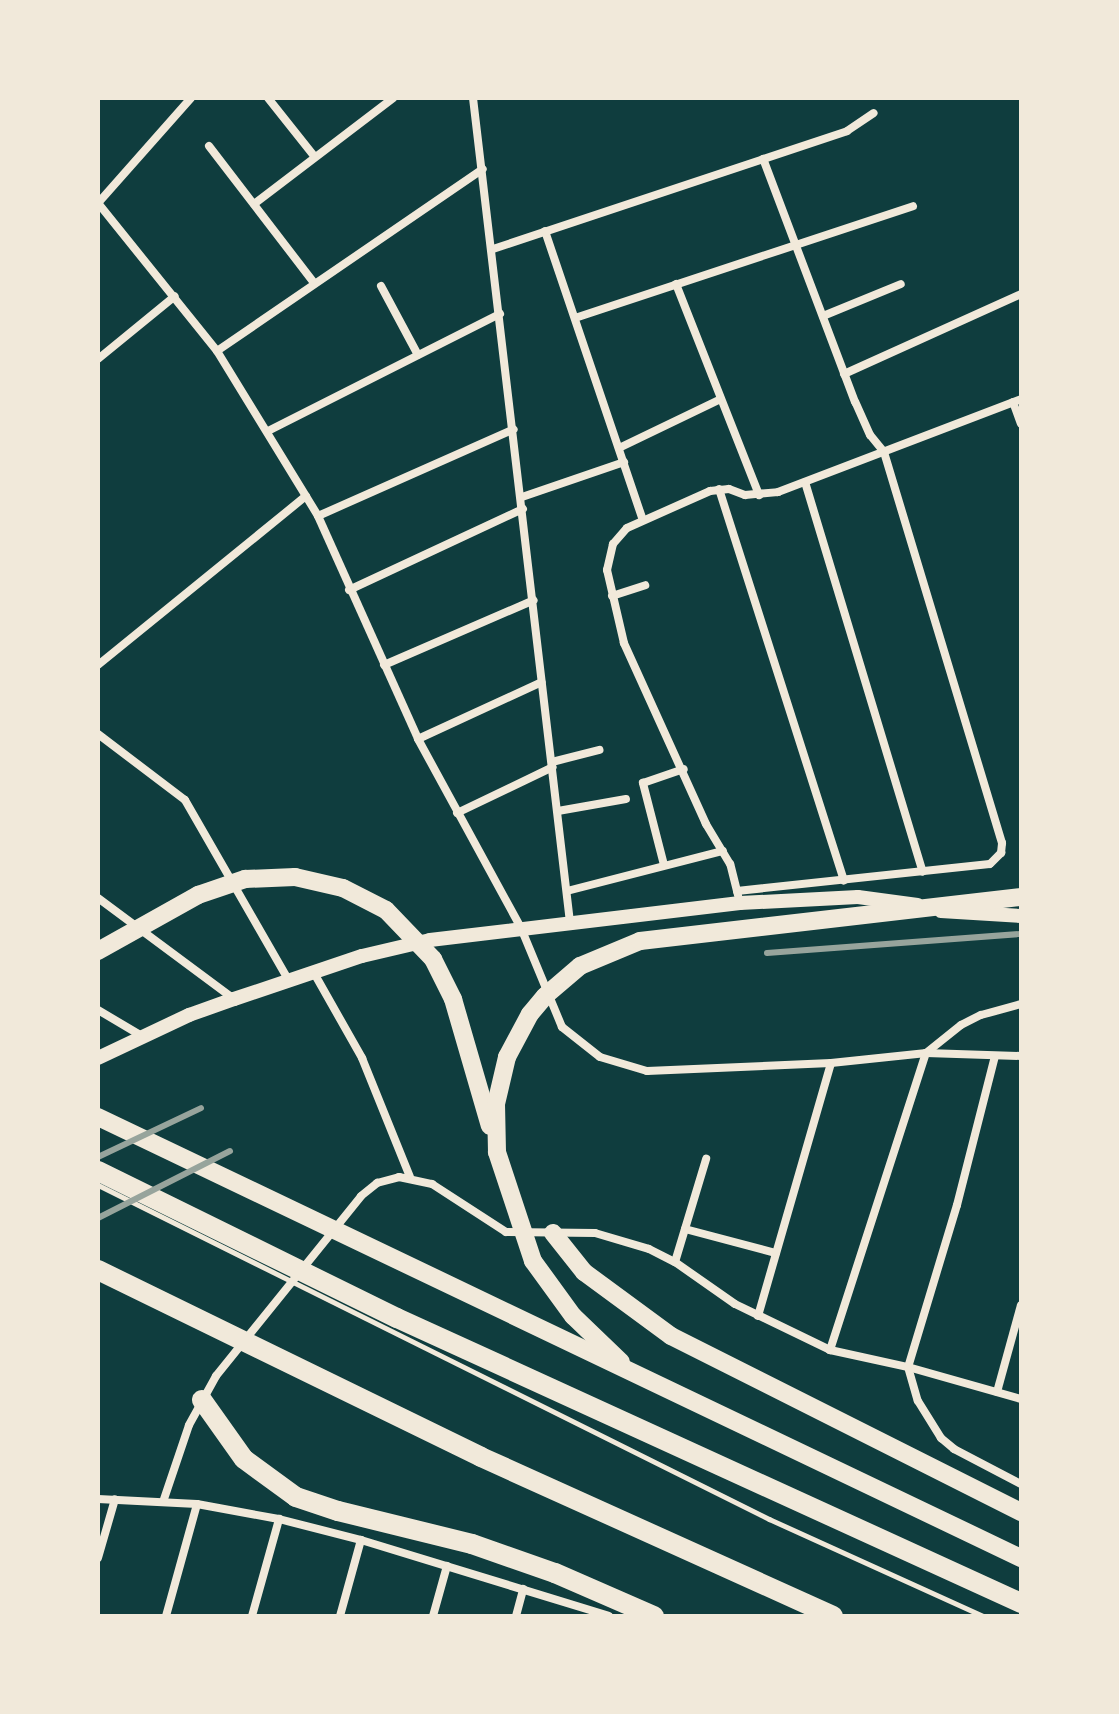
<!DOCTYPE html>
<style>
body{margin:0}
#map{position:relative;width:1119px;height:1714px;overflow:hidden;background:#0f3d3e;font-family:"Libre Baskerville",serif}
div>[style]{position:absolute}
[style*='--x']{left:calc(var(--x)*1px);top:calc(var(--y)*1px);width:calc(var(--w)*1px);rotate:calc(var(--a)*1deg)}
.service>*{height:5px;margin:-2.5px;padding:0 2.5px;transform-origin:2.5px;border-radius:2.5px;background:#f1e9da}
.minor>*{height:8px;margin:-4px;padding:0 4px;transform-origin:4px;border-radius:4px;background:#f1e9da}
.secondary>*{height:14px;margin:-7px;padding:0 7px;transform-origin:7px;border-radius:7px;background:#f1e9da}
.trunk>*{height:18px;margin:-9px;padding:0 9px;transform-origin:9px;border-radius:9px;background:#f1e9da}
.motorway>*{height:20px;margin:-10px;padding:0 10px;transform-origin:10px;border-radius:10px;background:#f1e9da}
.rail>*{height:6px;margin:-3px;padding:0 3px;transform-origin:3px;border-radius:3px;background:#97a49c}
span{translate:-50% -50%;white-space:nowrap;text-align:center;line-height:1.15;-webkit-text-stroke:6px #f1e9da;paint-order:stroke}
.frame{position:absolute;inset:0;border:100px solid #f1e9da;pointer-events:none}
</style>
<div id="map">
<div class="service">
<div style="--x:98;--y:1185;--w:750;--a:26.46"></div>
<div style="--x:769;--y:1519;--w:235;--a:24.4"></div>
</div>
<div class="minor">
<div style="--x:191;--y:98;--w:140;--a:131.5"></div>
<div style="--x:98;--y:203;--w:190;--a:51.2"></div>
<div style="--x:217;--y:351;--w:193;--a:58.5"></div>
<div style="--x:318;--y:516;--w:244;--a:65.8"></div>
<div style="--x:418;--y:739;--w:215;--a:61.4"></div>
<div style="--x:521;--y:928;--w:107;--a:67.5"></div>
<div style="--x:562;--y:1027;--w:48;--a:38.3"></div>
<div style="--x:600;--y:1057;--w:49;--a:16.6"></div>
<div style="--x:647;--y:1071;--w:184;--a:-2.5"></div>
<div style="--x:831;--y:1063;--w:96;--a:-6"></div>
<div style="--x:926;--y:1053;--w:95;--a:1.8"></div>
<div style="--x:268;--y:98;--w:75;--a:51.5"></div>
<div style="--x:473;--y:98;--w:831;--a:83.29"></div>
<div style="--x:209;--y:146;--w:173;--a:52.5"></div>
<div style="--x:254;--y:204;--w:175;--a:-37.3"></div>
<div style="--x:545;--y:231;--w:305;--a:71.3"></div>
<div style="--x:493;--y:249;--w:373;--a:-18.4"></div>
<div style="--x:847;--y:131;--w:32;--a:-34"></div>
<div style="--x:676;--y:284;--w:227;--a:68.5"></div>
<div style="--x:381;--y:286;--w:78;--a:61.8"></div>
<div style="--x:823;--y:316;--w:84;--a:-22.3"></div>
<div style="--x:575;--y:318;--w:356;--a:-18.3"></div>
<div style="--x:217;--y:351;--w:322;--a:-34.4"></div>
<div style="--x:98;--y:359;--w:99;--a:-39.3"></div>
<div style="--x:844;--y:374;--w:194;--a:-24.3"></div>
<div style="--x:1013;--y:402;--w:23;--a:70"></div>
<div style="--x:268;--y:431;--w:260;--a:-26.8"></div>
<div style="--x:619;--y:448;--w:113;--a:-25.7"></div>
<div style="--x:805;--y:482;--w:407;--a:73.2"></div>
<div style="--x:719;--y:489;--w:411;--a:72.3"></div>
<div style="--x:522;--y:497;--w:108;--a:-18.9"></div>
<div style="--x:318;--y:516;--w:214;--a:-23.9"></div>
<div style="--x:349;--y:590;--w:192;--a:-25"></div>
<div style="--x:612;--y:596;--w:35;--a:-18"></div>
<div style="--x:98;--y:665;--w:268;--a:-39.1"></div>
<div style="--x:384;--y:665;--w:163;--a:-23.4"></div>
<div style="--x:98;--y:734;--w:109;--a:37.2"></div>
<div style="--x:185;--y:800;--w:209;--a:60.1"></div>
<div style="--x:418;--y:739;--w:136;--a:-24.7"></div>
<div style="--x:552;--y:762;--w:49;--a:-14.3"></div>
<div style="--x:558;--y:811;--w:69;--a:-10"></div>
<div style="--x:457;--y:813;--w:106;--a:-25.6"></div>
<div style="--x:664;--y:865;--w:85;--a:-104.4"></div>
<div style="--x:643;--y:783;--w:43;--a:-18.9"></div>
<div style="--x:567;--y:891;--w:161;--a:-14.4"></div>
<div style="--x:737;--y:891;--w:254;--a:-6.1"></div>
<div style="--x:990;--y:864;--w:16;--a:-45"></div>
<div style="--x:1001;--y:853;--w:10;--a:-84"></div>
<div style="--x:1002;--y:843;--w:408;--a:-106.8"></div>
<div style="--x:884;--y:452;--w:22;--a:-129"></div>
<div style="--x:870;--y:435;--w:36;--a:-114"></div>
<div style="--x:855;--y:402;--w:260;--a:-110.7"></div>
<div style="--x:738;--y:895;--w:32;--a:-104"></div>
<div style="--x:730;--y:864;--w:47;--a:-121"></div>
<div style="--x:706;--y:824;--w:199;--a:-114.4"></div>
<div style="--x:624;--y:643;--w:75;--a:-103.1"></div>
<div style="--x:607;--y:570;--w:27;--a:-77"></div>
<div style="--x:613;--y:544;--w:21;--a:-49"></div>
<div style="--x:627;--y:528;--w:91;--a:-24"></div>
<div style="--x:710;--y:491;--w:19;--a:-6"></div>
<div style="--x:729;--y:489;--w:17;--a:21"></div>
<div style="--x:745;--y:495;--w:33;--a:-5"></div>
<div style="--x:778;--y:492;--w:260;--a:-20.9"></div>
<div style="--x:98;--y:898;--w:169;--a:36.6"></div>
<div style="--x:314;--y:973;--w:98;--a:60.5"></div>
<div style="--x:362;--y:1058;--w:128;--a:68"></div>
<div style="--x:98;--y:1010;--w:51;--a:30.6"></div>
<div style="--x:995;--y:1056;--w:154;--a:104.3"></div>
<div style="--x:957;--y:1205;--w:169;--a:106.8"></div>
<div style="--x:908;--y:1367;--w:35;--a:74"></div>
<div style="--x:918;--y:1401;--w:44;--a:58.1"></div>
<div style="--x:941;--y:1438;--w:17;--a:40"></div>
<div style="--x:954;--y:1449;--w:76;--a:27.6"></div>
<div style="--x:685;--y:1229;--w:94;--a:14.8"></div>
<div style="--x:675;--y:1262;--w:108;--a:-73.2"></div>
<div style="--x:758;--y:1316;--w:263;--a:-73.9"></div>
<div style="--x:830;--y:1350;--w:312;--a:-72.1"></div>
<div style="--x:926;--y:1053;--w:45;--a:-38.7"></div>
<div style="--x:961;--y:1025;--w:22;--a:-27"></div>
<div style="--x:981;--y:1015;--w:41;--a:-15.4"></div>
<div style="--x:997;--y:1392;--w:90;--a:-74.6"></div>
<div style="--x:98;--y:1499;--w:99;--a:2.9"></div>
<div style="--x:197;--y:1504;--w:83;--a:10.4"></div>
<div style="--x:279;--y:1519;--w:85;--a:14.4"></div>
<div style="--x:361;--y:1540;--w:259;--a:17"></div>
<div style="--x:163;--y:1502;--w:81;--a:-71.3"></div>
<div style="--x:189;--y:1425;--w:56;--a:-61.1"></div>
<div style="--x:216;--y:1376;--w:231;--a:-51.1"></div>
<div style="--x:361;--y:1196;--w:21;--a:-39"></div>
<div style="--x:377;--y:1183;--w:23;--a:-15"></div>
<div style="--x:399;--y:1177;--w:34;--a:12"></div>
<div style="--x:432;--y:1184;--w:88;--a:33"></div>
<div style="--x:506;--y:1232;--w:89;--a:0.6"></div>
<div style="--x:595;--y:1233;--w:56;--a:16.5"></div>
<div style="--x:649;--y:1249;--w:29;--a:27"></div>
<div style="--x:675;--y:1262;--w:73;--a:35"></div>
<div style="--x:735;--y:1304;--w:106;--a:25.8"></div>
<div style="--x:830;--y:1350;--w:80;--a:12.3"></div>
<div style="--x:908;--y:1367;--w:117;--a:15.8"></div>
<div style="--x:98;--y:1558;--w:61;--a:-73.9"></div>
<div style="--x:166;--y:1616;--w:116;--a:-74.5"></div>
<div style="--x:252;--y:1616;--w:101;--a:-74.4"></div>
<div style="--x:340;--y:1616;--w:79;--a:-74.6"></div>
<div style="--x:433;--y:1616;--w:52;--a:-74.4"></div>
<div style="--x:516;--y:1616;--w:28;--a:-75"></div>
</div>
<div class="secondary">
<div style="--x:941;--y:911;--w:80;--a:3.6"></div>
<div style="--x:98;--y:1058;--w:101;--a:-25.3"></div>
<div style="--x:189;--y:1015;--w:48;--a:-19.6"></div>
<div style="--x:234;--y:999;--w:135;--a:-18.6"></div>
<div style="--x:362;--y:956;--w:70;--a:-13.2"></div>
<div style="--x:430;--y:940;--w:312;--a:-6.8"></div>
<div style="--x:740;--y:903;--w:118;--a:-2.9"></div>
<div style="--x:858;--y:897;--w:60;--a:7.7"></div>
</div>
<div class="trunk">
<div style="--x:98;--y:951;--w:115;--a:-29.2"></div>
<div style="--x:198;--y:895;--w:50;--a:-18.8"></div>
<div style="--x:245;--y:879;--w:50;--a:-2.3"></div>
<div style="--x:295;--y:877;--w:49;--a:12.9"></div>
<div style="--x:343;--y:888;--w:48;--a:27.1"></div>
<div style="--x:386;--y:910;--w:68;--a:46.2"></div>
<div style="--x:433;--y:959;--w:45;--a:63.4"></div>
<div style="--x:453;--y:999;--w:132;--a:73.8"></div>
<div style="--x:98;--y:1117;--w:1023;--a:25.54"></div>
<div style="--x:553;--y:1233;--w:50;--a:51.5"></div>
<div style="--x:584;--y:1272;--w:108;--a:36.3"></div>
<div style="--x:671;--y:1336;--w:392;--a:26.7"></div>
<div style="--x:621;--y:1362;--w:66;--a:-136.2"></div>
<div style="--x:573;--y:1316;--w:68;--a:-126"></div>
<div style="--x:533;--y:1261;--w:115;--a:-108.3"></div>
<div style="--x:497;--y:1152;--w:48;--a:-91.2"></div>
<div style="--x:496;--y:1104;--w:48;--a:-76.8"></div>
<div style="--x:507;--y:1057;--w:49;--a:-61.9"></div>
<div style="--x:530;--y:1014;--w:23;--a:-50"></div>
<div style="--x:545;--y:996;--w:46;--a:-40.6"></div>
<div style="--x:580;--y:966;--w:65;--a:-22.6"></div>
<div style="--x:640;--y:941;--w:384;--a:-6.6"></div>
</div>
<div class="motorway">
<div style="--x:98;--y:1171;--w:333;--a:26.2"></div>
<div style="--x:397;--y:1318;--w:686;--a:24.55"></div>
<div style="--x:98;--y:1270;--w:426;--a:26"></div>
<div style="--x:481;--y:1457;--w:386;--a:24.3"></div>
<div style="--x:202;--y:1400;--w:72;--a:54.6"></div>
<div style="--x:244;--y:1459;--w:64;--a:36.2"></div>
<div style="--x:296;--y:1497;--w:44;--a:18.4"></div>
<div style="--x:338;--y:1511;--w:138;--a:13.8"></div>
<div style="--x:472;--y:1544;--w:88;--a:19.3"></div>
<div style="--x:555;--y:1573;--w:108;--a:23.5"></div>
</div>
<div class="rail">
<div style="--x:767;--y:953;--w:255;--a:-4.3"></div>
<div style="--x:98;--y:1157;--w:114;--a:-25.4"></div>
<div style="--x:98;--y:1218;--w:148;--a:-26.9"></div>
</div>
<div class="frame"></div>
</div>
